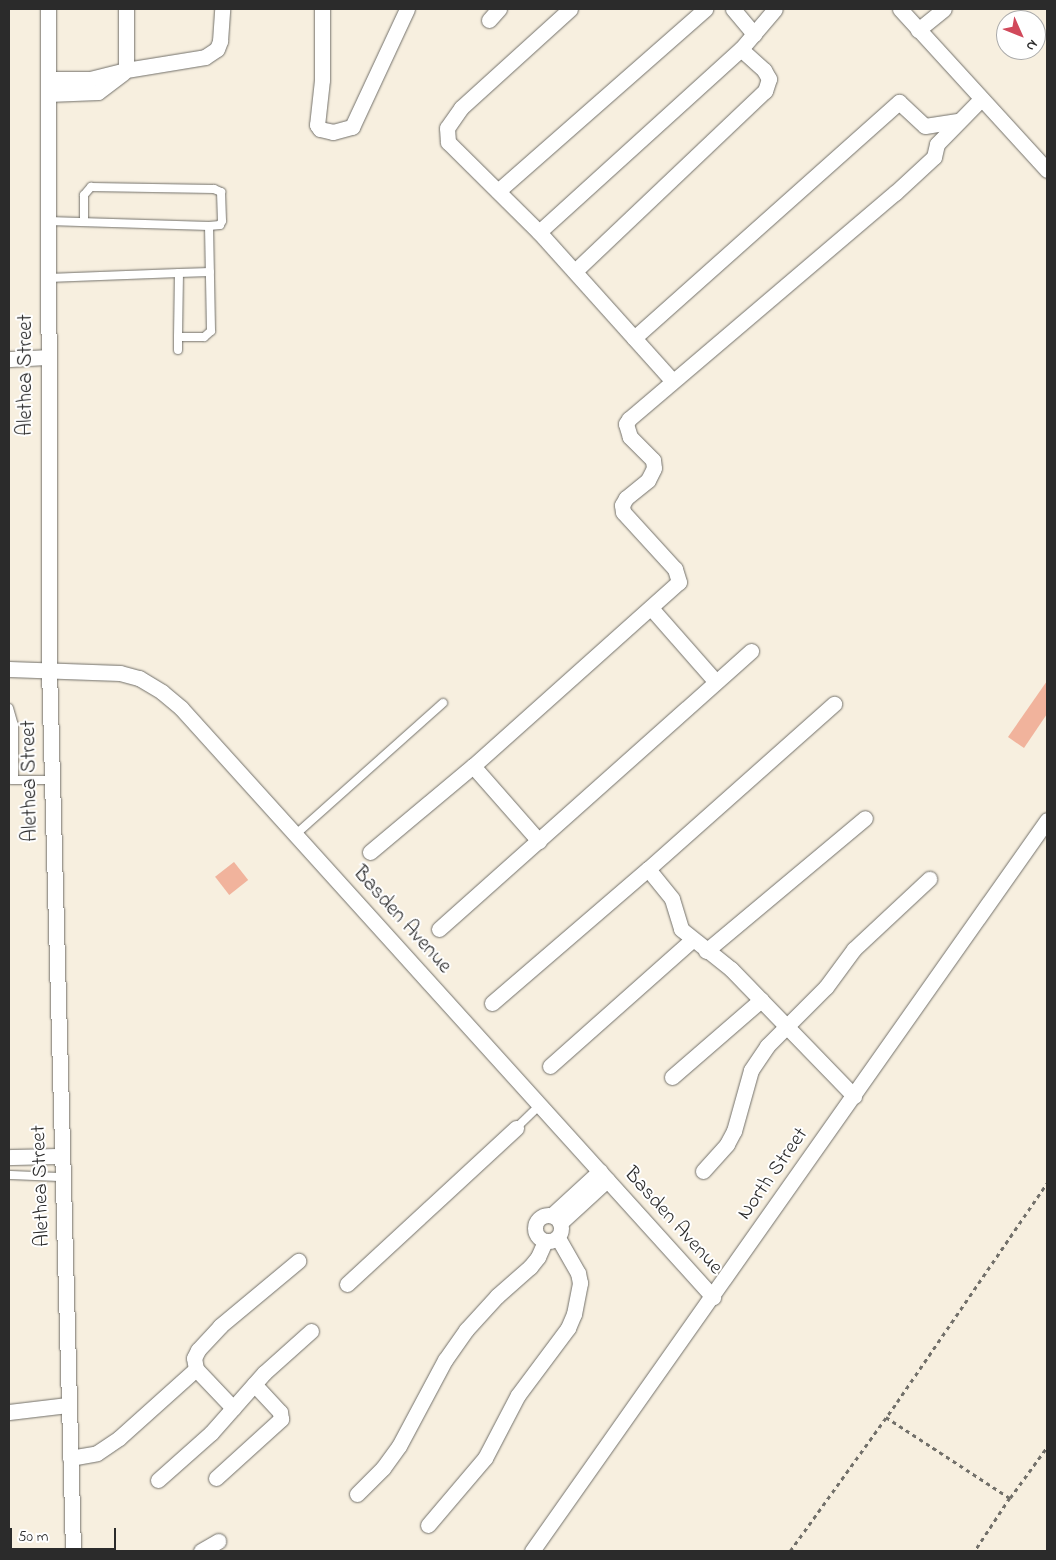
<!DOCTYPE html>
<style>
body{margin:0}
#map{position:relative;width:1056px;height:1560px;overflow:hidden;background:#f7efdf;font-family:"Indie Flower",sans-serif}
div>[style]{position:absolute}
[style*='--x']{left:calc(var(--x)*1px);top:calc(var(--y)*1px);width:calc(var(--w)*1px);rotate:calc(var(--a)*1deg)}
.building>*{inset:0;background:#f1b39c;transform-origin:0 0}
.path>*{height:2.5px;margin-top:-1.25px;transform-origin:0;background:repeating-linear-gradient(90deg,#72706a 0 4px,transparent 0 8px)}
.roads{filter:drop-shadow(0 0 1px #72706a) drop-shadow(0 0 1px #72706a)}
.service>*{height:8px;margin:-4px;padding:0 4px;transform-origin:4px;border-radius:4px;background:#fff}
.minor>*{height:15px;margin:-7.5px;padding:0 7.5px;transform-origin:7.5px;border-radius:7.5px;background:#fff}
.minor>.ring{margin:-7.5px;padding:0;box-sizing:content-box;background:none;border:15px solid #fff;border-radius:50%}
span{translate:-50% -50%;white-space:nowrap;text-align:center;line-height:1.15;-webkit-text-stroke:4px #fff;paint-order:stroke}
.street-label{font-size:21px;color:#2b2b2b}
.frame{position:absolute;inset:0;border:10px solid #2b2b2b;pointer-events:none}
.north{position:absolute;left:996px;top:10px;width:50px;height:50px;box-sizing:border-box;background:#fff;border:1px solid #aaa;border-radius:50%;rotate:134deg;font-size:14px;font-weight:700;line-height:20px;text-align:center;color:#2b2b2b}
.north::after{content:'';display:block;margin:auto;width:18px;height:22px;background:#d1495b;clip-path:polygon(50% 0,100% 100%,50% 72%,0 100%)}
.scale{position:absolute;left:10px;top:1528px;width:106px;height:22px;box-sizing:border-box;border:2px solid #2b2b2b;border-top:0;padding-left:6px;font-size:15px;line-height:18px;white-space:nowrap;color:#2b2b2b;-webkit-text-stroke:4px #fff;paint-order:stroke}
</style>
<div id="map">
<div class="building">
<div style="clip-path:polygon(1047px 681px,1047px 714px,1024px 748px,1008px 737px)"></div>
<div style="left:234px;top:862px;width:23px;height:24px;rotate:52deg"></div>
</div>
<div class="path">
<div style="--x:886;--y:1417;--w:148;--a:33.2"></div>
<div style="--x:1010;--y:1498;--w:64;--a:123.4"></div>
<div style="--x:1010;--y:1498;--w:63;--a:-54"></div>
<div style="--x:790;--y:1551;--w:183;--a:-54.3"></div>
<div style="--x:897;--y:1402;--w:265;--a:-55.6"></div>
</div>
<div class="roads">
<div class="service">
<div style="--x:48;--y:221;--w:161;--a:1.8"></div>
<div style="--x:209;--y:226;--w:105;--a:88.9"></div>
<div style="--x:211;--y:331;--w:9;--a:139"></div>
<div style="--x:204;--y:337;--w:26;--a:180"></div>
<div style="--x:178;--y:337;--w:13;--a:90"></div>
<div style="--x:84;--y:222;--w:27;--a:-90"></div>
<div style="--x:84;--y:195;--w:11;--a:-49"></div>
<div style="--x:91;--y:187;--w:123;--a:0.9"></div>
<div style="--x:214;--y:189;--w:8;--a:23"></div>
<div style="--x:221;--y:192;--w:29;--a:88"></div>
<div style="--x:222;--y:221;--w:4;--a:117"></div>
<div style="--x:220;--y:225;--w:11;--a:175"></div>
<div style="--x:179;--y:273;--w:31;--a:-2"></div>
<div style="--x:48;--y:278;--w:131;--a:-2.2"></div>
<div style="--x:179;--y:273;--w:64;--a:90.9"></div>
<div style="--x:9;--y:708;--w:18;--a:74"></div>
<div style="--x:14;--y:725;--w:55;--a:90"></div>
<div style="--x:11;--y:780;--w:40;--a:0"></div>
<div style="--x:296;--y:834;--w:197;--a:-41.7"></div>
<div style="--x:516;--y:1128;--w:33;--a:-44"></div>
<div style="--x:9;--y:1175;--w:52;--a:2.2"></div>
</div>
<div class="minor">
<div style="--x:48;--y:9;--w:660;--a:89.91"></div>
<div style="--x:49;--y:669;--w:882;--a:88.44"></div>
<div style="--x:126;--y:9;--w:61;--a:90"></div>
<div style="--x:322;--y:9;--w:71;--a:90"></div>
<div style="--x:322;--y:80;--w:45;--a:96.3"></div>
<div style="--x:317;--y:125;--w:5;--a:53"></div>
<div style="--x:320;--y:129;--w:13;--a:13"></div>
<div style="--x:333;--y:132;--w:20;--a:-15"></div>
<div style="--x:352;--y:127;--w:130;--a:-65"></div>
<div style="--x:570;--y:9;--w:147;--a:137.8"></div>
<div style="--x:461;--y:108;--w:24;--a:125"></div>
<div style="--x:447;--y:128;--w:14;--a:86"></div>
<div style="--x:448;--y:142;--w:128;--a:44.7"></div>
<div style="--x:539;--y:232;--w:199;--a:48.1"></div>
<div style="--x:733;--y:9;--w:33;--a:50"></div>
<div style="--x:900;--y:9;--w:218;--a:47.6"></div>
<div style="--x:489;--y:20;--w:15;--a:-48"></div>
<div style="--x:918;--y:30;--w:33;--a:-39"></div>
<div style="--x:48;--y:79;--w:42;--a:0"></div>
<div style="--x:90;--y:79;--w:37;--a:-14"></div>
<div style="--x:126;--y:70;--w:80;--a:-9.3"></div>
<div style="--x:205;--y:57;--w:14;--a:-34"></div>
<div style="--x:217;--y:49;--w:9;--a:-69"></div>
<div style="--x:220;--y:41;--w:32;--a:-86"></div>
<div style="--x:48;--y:94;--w:50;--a:-2.3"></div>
<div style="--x:98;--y:92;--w:31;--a:-37"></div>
<div style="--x:498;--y:191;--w:276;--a:-41.3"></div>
<div style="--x:539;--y:232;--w:273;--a:-42.2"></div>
<div style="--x:741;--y:49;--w:52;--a:-49.6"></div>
<div style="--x:575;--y:271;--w:262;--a:-43.5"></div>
<div style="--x:765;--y:91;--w:13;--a:-72"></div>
<div style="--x:769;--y:79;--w:10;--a:-119"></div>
<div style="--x:764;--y:70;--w:31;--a:-138"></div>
<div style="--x:634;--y:338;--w:355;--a:-41.7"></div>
<div style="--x:899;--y:102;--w:35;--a:43"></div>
<div style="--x:925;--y:126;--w:33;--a:-9"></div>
<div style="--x:9;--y:359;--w:38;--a:-3"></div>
<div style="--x:651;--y:608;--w:98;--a:48.7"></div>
<div style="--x:9;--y:669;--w:111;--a:2.1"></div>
<div style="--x:120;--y:673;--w:20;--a:15"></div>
<div style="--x:139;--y:678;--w:27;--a:31"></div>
<div style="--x:162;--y:692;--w:25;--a:40"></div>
<div style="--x:181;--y:708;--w:794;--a:47.91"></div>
<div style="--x:473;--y:766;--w:100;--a:48.7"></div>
<div style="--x:370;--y:852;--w:134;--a:-39.9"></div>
<div style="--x:473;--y:766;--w:276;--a:-41.8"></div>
<div style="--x:679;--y:582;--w:14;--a:-107"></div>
<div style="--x:675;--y:569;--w:77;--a:-132.4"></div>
<div style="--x:623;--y:512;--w:7;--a:-98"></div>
<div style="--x:622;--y:505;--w:8;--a:-60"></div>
<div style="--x:626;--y:498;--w:28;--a:-39"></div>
<div style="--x:648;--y:480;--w:13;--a:-63"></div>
<div style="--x:654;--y:468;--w:8;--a:-97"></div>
<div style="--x:653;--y:460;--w:33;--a:-135"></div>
<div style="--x:630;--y:437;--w:14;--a:-107"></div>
<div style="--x:626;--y:424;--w:6;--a:-59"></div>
<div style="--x:629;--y:419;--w:349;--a:-40.4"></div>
<div style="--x:895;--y:193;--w:53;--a:-42.7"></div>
<div style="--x:934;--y:157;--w:13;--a:-77"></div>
<div style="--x:937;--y:144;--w:63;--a:-45.6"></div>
<div style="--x:648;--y:869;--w:38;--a:51"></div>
<div style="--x:672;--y:899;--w:31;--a:73"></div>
<div style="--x:681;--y:929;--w:64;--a:38.7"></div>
<div style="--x:731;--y:969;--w:177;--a:45.9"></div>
<div style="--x:439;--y:929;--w:418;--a:-41.7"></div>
<div style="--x:706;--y:951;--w:207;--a:-39.9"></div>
<div style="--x:492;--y:1003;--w:206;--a:-40.7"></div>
<div style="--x:648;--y:869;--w:249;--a:-41.6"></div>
<div style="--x:550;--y:1066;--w:190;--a:-41.6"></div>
<div style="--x:672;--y:1077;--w:118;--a:-40.9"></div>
<div style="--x:9;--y:1157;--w:52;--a:-1.1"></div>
<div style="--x:703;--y:1171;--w:36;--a:-48"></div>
<div style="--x:727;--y:1144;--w:15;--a:-62"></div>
<div style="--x:734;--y:1131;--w:63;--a:-74.4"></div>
<div style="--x:751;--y:1070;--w:29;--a:-56"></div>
<div style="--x:767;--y:1046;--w:83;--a:-45"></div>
<div style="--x:826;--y:987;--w:47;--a:-53.6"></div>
<div style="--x:854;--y:949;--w:103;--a:-43"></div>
<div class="ring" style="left:535px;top:1215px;width:11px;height:11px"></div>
<div style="--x:552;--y:1215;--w:65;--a:-42.5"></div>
<div style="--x:560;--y:1223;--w:64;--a:-42.5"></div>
<div style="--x:347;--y:1284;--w:230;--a:-42.7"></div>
<div style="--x:196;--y:1369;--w:54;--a:46.5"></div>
<div style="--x:9;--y:1412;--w:59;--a:-6.8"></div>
<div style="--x:70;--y:1458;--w:27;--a:-10"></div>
<div style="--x:97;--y:1453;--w:27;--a:-34"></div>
<div style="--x:119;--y:1438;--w:103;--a:-41.9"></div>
<div style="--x:196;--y:1369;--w:11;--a:-100"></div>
<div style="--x:194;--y:1358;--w:9;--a:-63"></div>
<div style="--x:198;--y:1350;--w:33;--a:-47"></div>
<div style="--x:220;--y:1326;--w:102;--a:-39.8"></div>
<div style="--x:216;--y:1478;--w:88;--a:-42.2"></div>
<div style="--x:281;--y:1419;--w:7;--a:-98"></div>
<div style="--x:280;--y:1412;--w:38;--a:-133"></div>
<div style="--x:158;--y:1480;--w:71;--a:-41.6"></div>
<div style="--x:211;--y:1433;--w:80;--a:-48.5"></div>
<div style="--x:264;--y:1373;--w:63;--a:-41.8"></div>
<div style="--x:357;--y:1494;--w:37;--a:-45"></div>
<div style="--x:383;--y:1468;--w:27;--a:-54"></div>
<div style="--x:399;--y:1446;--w:98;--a:-61.9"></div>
<div style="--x:445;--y:1360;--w:37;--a:-55"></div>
<div style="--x:466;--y:1330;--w:46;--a:-47.6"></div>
<div style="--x:497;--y:1296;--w:44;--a:-41.3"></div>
<div style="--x:530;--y:1267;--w:13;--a:-51"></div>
<div style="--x:538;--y:1257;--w:17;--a:-66"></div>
<div style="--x:428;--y:1525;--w:88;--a:-49.6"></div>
<div style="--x:485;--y:1458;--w:71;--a:-62.4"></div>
<div style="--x:518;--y:1395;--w:84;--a:-53.3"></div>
<div style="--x:568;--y:1328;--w:15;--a:-67"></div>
<div style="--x:574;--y:1314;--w:32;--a:-79"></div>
<div style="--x:580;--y:1283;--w:10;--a:-101"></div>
<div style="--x:578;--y:1273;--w:40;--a:-119.7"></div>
<div style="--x:201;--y:1551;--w:20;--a:-30"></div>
<div style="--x:532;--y:1551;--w:894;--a:-54.83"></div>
</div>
</div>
<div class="street-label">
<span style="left:26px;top:375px;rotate:-90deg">Alethea Street</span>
<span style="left:30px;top:781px;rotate:-91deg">Alethea Street</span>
<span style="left:402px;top:920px;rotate:48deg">Basden Avenue</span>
<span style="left:773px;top:1174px;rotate:-55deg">North Street</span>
<span style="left:41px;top:1186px;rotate:-92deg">Alethea Street</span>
<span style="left:673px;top:1221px;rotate:48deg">Basden Avenue</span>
</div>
<div class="frame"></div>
<div class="north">N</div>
<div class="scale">50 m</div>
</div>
